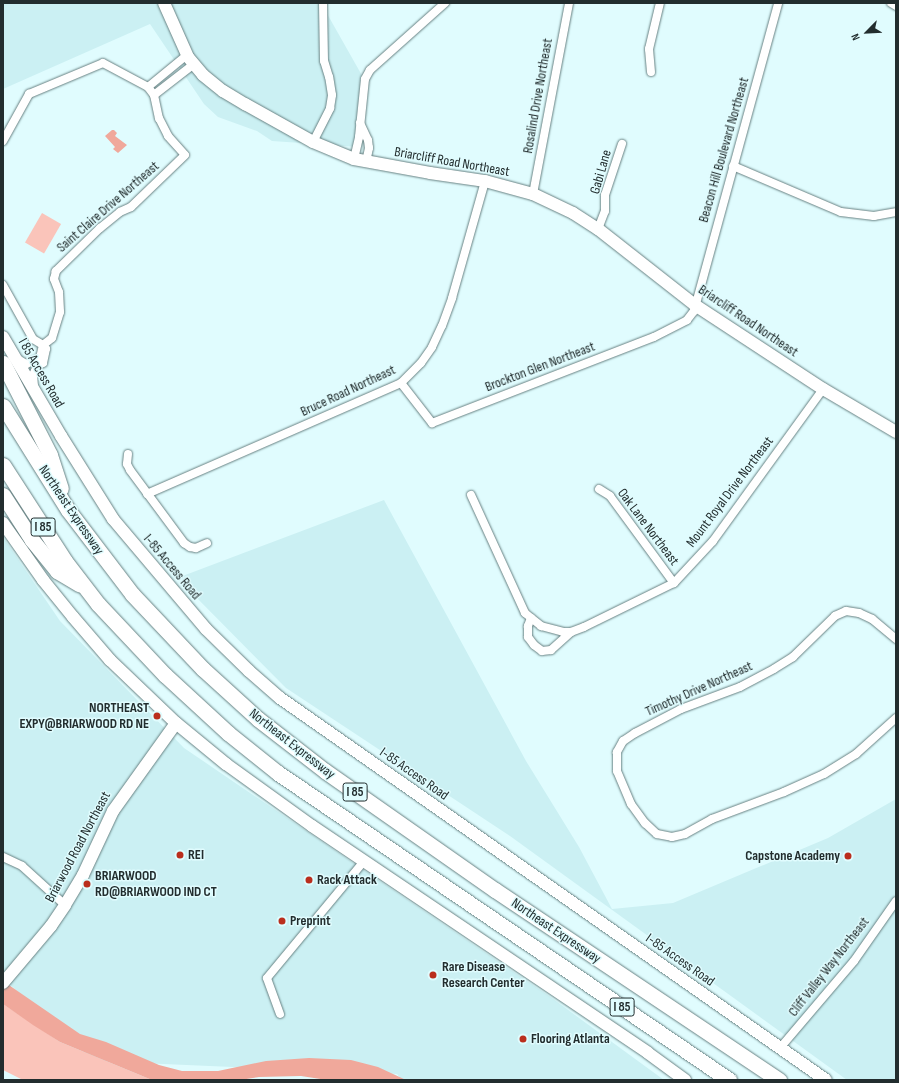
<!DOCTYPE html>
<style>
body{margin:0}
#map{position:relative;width:899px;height:1083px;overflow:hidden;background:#e0fcfe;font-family:"Sofia Sans Condensed",sans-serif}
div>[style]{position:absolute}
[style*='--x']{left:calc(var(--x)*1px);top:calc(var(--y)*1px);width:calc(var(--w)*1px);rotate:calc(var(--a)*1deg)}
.built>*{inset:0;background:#cbf0f3}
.green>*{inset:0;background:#fac4ba;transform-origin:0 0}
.water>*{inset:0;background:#f0a89b}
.roads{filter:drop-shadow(0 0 1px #678182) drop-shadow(0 0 1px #678182)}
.street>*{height:8px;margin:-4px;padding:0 4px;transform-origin:4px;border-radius:4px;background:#fff}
.secondary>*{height:12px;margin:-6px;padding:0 6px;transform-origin:6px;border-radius:6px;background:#fff}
.highway>*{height:15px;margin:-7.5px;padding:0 7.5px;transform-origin:7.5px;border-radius:7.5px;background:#fff}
.dots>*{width:11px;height:11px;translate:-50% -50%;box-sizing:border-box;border:2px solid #e0fcfe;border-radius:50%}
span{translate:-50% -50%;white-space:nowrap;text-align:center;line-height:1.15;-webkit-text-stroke:3px #e0fcfe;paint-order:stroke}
.shield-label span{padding:1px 3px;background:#e0fcfe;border:1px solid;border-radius:3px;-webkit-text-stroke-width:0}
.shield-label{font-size:13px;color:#222d2e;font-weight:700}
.street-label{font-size:14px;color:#222d2e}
.poi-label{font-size:14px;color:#222d2e;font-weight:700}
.right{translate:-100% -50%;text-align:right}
.left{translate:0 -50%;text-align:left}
.frame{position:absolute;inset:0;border:4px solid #222d2e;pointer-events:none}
.north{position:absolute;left:847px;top:12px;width:40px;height:40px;-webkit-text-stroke:3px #e0fcfe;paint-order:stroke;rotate:246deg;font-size:11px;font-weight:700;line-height:16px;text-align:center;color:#222d2e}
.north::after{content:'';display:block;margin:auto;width:14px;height:18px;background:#222d2e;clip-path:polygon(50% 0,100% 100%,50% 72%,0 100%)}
</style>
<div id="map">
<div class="built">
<div style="clip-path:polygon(3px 3px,321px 3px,364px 79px,359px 147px,272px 141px,257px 131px,218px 117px,204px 104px,150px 24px,3px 89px)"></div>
<div style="clip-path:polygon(384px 500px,526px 761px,579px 847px,612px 909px,673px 903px,828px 838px,896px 799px,896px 1080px,847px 1080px,510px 836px,286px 688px,191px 592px,180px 577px)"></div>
<div style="clip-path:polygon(3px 537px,60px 621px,184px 748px,549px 996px,664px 1080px,402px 1080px,397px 1074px,94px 1061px,6px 981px,3px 983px)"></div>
</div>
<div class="green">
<div style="left:42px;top:213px;width:22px;height:34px;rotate:30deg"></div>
<div style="clip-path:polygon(3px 1004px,60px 1042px,152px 1080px,23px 1080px,3px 1070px)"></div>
</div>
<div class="water">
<div style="clip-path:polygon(112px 130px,114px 130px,117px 133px,115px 136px,127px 145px,118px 153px,113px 149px,115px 147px,105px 136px)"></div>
<div style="clip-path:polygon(3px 981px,80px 1034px,106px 1042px,159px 1065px,182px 1071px,218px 1071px,266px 1061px,309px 1058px,351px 1060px,378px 1067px,406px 1080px,327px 1080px,301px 1076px,259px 1077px,240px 1080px,152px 1080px,60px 1042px,33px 1025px,3px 1004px)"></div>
</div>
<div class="roads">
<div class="street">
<div style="--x:891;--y:3;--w:6;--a:31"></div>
<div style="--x:651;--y:72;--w:23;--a:-95"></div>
<div style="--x:649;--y:49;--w:47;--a:-76.6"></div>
<div style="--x:148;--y:87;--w:50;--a:-39.4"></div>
<div style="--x:154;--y:95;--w:51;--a:-37.8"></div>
<div style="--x:360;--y:123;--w:19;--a:65"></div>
<div style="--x:368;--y:140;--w:8;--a:83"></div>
<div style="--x:369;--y:148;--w:14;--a:102"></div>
<div style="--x:3;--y:141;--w:54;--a:-61"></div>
<div style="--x:29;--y:94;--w:80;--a:-22.7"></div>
<div style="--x:103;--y:63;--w:51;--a:28.1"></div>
<div style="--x:148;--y:87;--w:10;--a:53"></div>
<div style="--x:154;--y:95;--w:24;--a:78"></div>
<div style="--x:159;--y:118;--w:20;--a:63"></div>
<div style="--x:168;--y:136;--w:25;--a:48"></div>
<div style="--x:185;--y:155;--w:75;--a:136.1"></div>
<div style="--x:131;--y:207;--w:12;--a:156"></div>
<div style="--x:120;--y:212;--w:26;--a:141"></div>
<div style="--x:100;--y:228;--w:62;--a:135.7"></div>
<div style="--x:56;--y:271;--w:8;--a:104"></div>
<div style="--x:54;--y:279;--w:14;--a:69"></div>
<div style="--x:59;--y:292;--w:20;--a:87"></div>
<div style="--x:60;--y:312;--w:27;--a:107"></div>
<div style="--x:52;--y:338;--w:11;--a:142"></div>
<div style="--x:43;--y:345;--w:12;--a:-149"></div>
<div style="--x:33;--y:339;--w:62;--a:-119.1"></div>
<div style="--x:313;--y:142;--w:38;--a:-63"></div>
<div style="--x:330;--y:108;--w:13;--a:-81"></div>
<div style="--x:332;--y:95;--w:18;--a:-99"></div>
<div style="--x:329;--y:77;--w:17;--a:-107"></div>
<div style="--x:324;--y:61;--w:58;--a:-91"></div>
<div style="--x:354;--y:159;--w:23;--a:-77"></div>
<div style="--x:359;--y:137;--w:58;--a:-84.1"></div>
<div style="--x:365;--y:79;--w:10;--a:-61"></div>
<div style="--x:370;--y:70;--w:101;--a:-41.8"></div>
<div style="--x:733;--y:166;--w:117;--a:23.1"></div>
<div style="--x:841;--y:212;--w:33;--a:7"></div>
<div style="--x:874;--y:216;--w:22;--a:-10"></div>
<div style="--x:533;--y:194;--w:194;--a:-79.3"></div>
<div style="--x:598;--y:229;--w:19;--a:-69"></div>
<div style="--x:605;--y:211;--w:16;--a:-90"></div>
<div style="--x:605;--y:195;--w:54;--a:-71.6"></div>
<div style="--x:16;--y:358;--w:12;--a:31"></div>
<div style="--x:26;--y:364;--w:15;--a:-23"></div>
<div style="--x:40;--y:358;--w:13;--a:-77"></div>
<div style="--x:43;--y:345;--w:5;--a:53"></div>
<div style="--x:46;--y:349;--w:14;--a:102"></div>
<div style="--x:43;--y:363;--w:7;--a:153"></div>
<div style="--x:37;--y:366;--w:10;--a:114"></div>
<div style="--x:33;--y:375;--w:11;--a:85"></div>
<div style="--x:401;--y:383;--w:51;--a:52.2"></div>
<div style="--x:432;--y:423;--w:238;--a:-21.2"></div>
<div style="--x:654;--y:337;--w:37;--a:-27"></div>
<div style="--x:687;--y:320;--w:11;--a:-52"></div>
<div style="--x:694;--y:311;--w:319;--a:-74.7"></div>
<div style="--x:128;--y:454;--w:10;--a:96"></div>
<div style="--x:127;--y:464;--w:7;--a:63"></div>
<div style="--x:130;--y:470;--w:91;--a:53.5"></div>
<div style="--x:184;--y:543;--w:7;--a:34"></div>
<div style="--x:190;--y:547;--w:6;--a:9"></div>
<div style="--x:196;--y:548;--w:12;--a:-24"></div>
<div style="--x:599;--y:489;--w:13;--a:32"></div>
<div style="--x:610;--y:496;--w:108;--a:53.7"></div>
<div style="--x:147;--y:494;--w:277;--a:-23.6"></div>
<div style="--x:401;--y:383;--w:28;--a:-45"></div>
<div style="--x:421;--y:363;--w:19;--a:-55"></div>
<div style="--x:432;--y:347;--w:23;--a:-65"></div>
<div style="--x:442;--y:326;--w:30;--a:-70"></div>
<div style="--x:452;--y:298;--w:122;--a:-74.2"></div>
<div style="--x:471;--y:495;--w:130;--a:65.4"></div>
<div style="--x:525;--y:613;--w:21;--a:39"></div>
<div style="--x:541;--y:626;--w:23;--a:15"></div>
<div style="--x:563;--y:632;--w:8;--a:0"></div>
<div style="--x:571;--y:632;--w:14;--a:-21"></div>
<div style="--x:584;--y:627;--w:100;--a:-26.1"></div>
<div style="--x:674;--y:583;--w:57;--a:-47.1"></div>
<div style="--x:713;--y:541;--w:188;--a:-54.1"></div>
<div style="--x:531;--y:618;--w:9;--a:111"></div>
<div style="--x:528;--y:626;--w:11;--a:90"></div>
<div style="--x:528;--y:637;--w:10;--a:53"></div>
<div style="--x:534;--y:645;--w:10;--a:37"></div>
<div style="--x:542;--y:651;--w:9;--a:-6"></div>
<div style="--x:551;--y:650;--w:27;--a:-42"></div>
<div style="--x:896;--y:639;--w:31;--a:-140"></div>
<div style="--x:872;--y:619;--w:14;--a:-155"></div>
<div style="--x:859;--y:613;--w:13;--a:-171"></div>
<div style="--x:846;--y:611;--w:12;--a:156"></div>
<div style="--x:835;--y:616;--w:59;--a:135.7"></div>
<div style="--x:793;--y:657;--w:22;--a:148"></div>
<div style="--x:774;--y:669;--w:38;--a:152"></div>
<div style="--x:740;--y:687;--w:63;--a:159.6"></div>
<div style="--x:681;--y:709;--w:52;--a:152.4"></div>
<div style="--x:635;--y:733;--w:14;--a:146"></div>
<div style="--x:623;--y:741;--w:13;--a:119"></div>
<div style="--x:617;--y:752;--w:19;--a:90"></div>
<div style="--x:617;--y:771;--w:36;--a:67"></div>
<div style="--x:631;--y:804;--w:24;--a:54"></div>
<div style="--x:645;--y:823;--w:16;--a:43"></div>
<div style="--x:657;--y:834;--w:15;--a:11"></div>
<div style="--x:672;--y:837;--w:13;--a:-13"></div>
<div style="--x:685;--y:834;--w:31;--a:-29"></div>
<div style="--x:712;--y:819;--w:77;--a:-20.6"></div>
<div style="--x:784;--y:792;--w:44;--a:-24.2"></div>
<div style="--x:824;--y:774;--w:38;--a:-32"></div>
<div style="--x:856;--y:754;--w:54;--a:-42"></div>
<div style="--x:3;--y:857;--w:21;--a:25"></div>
<div style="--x:22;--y:866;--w:58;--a:42.2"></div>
<div style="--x:280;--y:1014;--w:38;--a:-110"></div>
<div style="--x:267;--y:978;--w:152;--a:-50.3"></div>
<div style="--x:780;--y:1048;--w:114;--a:-49.6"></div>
<div style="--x:854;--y:961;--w:73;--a:-55"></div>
</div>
<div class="secondary">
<div style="--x:164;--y:3;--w:59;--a:66"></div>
<div style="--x:188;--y:57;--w:23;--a:50"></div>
<div style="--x:203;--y:75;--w:26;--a:39"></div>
<div style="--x:223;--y:91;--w:26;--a:31"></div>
<div style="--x:245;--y:104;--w:78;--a:29.2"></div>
<div style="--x:313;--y:142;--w:44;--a:22.5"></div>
<div style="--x:354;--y:159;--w:77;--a:10.4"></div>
<div style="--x:430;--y:173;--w:56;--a:8.3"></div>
<div style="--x:485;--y:181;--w:50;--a:15.2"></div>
<div style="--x:533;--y:194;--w:44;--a:25.4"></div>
<div style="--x:573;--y:213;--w:30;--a:33"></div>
<div style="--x:598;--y:229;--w:123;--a:38.1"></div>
<div style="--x:695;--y:305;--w:153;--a:33.3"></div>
<div style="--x:823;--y:389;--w:85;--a:30.5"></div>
<div style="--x:3;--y:337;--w:115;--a:59.6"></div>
<div style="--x:61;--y:436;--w:98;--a:57.9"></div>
<div style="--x:113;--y:519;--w:144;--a:49.8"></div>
<div style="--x:206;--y:629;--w:60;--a:44.3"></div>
<div style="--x:249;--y:671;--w:41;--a:41.1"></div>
<div style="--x:280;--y:698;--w:666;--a:34.98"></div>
<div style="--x:3;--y:523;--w:70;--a:54.9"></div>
<div style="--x:43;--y:580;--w:48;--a:51"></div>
<div style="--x:73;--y:617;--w:57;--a:49.3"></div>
<div style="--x:110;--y:660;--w:91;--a:43.7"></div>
<div style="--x:176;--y:723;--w:65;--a:39.4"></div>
<div style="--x:226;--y:764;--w:106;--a:35.8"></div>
<div style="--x:312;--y:826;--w:405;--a:34"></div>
<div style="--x:648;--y:1053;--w:46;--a:36.1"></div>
<div style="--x:3;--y:983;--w:75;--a:-49.9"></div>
<div style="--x:51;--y:926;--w:25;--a:-56"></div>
<div style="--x:65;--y:905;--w:35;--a:-59"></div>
<div style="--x:83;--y:875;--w:71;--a:-64.9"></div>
<div style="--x:113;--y:811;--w:108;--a:-54.4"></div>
</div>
<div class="highway">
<div style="--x:3;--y:363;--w:103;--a:62.9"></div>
<div style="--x:50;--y:455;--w:35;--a:72"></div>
<div style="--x:3;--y:406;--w:123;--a:58"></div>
<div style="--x:68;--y:510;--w:106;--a:52.7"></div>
<div style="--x:132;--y:594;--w:103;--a:46.6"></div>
<div style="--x:203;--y:669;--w:74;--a:42.3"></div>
<div style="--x:258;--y:719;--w:85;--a:37.8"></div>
<div style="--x:325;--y:771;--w:208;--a:35"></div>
<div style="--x:495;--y:890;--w:342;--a:33.8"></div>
<div style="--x:3;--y:465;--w:114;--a:57.1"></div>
<div style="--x:65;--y:561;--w:54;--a:52.5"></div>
<div style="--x:98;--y:604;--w:98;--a:46.7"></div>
<div style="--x:165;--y:675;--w:86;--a:42.6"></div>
<div style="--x:228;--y:733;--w:64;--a:38.7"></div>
<div style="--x:278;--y:773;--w:546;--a:34.24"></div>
<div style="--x:3;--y:495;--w:54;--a:57.2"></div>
<div style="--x:32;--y:540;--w:40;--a:51"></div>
<div style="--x:57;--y:571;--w:26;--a:31"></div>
</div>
</div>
<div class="dots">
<div style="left:157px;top:716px;background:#ba2e1d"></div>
<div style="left:180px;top:855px;background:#ba2e1d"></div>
<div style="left:848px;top:856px;background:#ba2e1d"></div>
<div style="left:309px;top:880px;background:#ba2e1d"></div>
<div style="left:87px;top:884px;background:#ba2e1d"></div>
<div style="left:282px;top:921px;background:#ba2e1d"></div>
<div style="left:433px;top:975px;background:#ba2e1d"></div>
<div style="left:523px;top:1039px;background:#ba2e1d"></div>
</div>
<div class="shield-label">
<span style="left:43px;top:527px">I 85</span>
<span style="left:355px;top:792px">I 85</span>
<span style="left:622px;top:1007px">I 85</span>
</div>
<div class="street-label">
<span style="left:538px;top:96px;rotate:-80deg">Rosalind Drive Northeast</span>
<span style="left:724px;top:150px;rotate:-74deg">Beacon Hill Boulevard Northeast</span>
<span style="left:452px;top:162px;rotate:10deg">Briarcliff Road Northeast</span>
<span style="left:601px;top:172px;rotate:-74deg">Gabi Lane</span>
<span style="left:108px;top:207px;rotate:-41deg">Saint Claire Drive Northeast</span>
<span style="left:748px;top:321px;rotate:34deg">Briarcliff Road Northeast</span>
<span style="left:540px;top:367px;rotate:-21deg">Brockton Glen Northeast</span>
<span style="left:41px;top:373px;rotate:60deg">I 85 Access Road</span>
<span style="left:348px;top:391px;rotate:-25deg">Bruce Road Northeast</span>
<span style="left:730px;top:492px;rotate:-53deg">Mount Royal Drive Northeast</span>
<span style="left:71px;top:510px;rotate:56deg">Northeast Expressway</span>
<span style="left:648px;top:527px;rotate:53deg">Oak Lane Northeast</span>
<span style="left:172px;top:567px;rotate:50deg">I-85 Access Road</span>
<span style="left:699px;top:689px;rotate:-24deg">Timothy Drive Northeast</span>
<span style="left:292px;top:744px;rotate:38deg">Northeast Expressway</span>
<span style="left:414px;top:774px;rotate:35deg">I-85 Access Road</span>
<span style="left:78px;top:847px;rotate:-62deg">Briarwood Road Northeast</span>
<span style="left:556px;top:931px;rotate:34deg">Northeast Expressway</span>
<span style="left:680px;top:960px;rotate:35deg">I-85 Access Road</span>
<span style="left:829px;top:967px;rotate:-52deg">Cliff Valley Way Northeast</span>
</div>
<div class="poi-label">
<span class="right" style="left:149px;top:716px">NORTHEAST<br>EXPY@BRIARWOOD RD NE</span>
<span class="left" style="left:188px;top:855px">REI</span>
<span class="right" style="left:840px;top:856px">Capstone Academy</span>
<span class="left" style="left:95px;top:884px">BRIARWOOD<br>RD@BRIARWOOD IND CT</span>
<span class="left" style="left:317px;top:880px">Rack Attack</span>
<span class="left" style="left:290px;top:921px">Preprint</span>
<span class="left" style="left:442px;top:975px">Rare Disease<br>Research Center</span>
<span class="left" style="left:531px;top:1039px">Flooring Atlanta</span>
</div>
<div class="frame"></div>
<div class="north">N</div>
</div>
